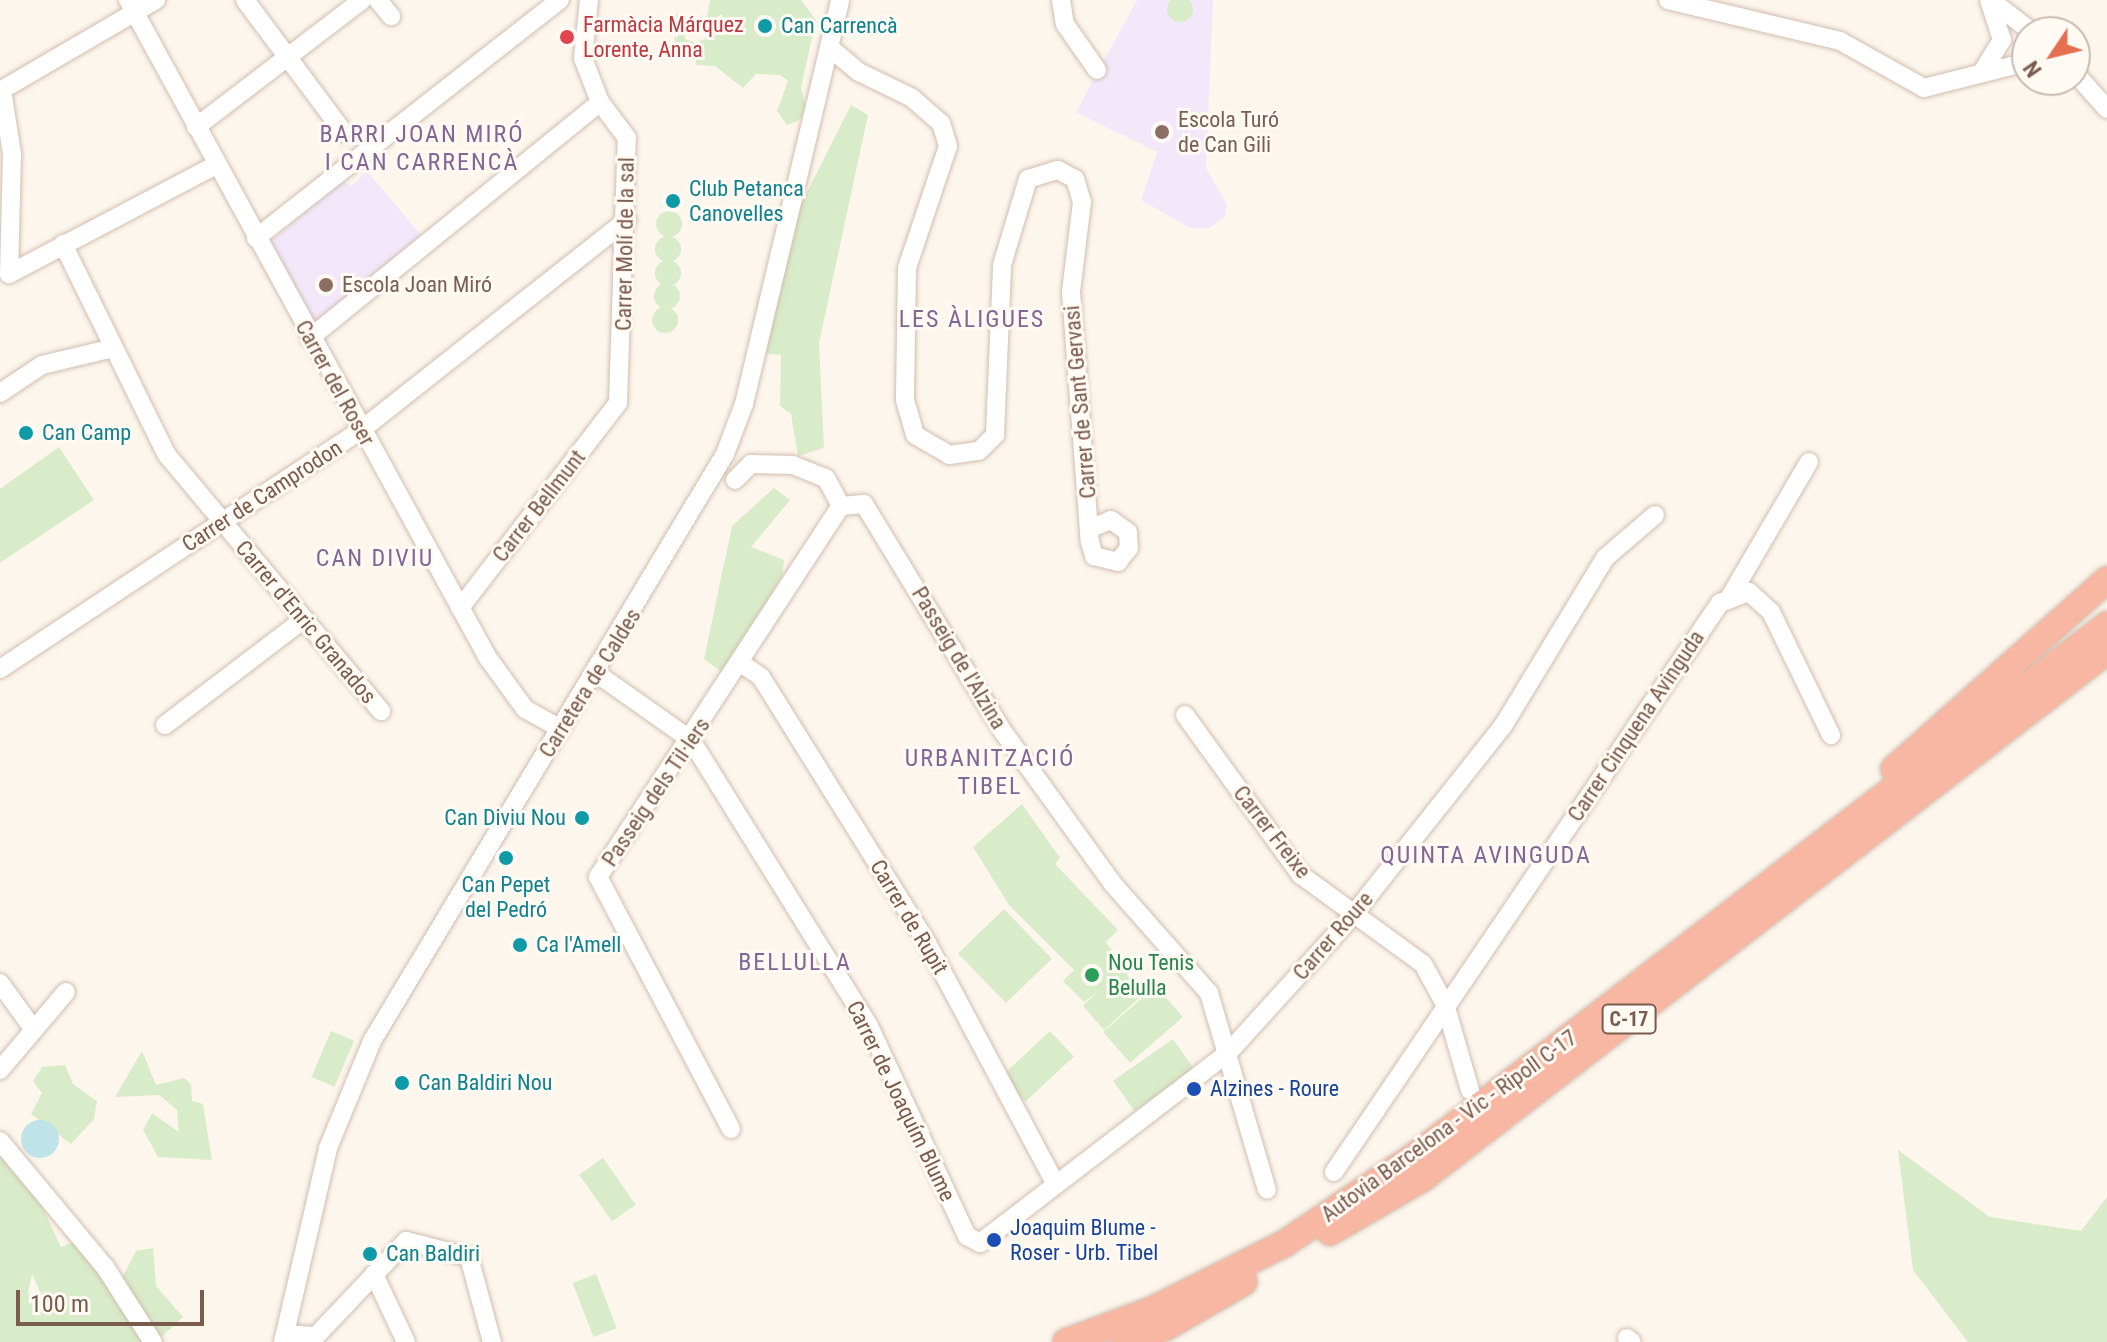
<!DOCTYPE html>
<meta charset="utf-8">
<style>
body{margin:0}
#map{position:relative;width:2107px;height:1342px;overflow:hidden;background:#fdf6ec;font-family:"Roboto Condensed",sans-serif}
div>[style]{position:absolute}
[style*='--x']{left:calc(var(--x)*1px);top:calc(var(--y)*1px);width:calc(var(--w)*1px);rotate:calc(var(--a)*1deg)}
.education>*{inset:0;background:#f3e8fa}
.green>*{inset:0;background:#d8ecc9;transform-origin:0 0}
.round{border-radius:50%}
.water>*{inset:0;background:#bfe3e8}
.roads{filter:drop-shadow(0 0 2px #d1beb0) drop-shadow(0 0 2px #d1beb0)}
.minor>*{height:18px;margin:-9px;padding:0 9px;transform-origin:9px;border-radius:9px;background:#fff}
.highway>*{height:26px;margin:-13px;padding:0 13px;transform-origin:13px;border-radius:13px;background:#f7b7a3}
.dots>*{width:22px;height:22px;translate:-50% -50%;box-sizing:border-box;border:4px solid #fffaf3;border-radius:50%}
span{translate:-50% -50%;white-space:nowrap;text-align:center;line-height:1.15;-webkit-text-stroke:6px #fffaf3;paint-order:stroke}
.shield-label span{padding:2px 6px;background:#fffaf3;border:2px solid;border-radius:6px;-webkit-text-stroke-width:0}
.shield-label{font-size:20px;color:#7a5c4d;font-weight:700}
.health-label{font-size:22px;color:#be3a42}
.left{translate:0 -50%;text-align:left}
.culture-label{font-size:22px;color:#0d838f}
.right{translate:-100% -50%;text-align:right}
.education-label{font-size:22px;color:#785e54}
.street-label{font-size:22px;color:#7a5c4d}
.leisure-label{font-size:22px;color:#27864d}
.transit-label{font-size:22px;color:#164399}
.neighbourhood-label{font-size:24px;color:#846695;letter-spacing:2px}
.north{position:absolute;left:2011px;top:16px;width:80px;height:80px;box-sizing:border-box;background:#fffaf3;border:2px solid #cabbb1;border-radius:50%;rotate:235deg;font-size:22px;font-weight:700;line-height:32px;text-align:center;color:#7a5c4d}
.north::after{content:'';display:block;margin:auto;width:28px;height:36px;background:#e76f51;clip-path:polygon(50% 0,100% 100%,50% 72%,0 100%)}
.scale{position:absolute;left:16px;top:1290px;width:188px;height:36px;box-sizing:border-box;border:4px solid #7a5c4d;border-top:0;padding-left:10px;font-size:24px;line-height:28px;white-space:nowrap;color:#7a5c4d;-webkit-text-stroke:6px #fffaf3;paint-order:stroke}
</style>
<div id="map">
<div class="education">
<div style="clip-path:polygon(1137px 0,1213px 0,1206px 168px,1227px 204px,1225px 216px,1210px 228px,1190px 228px,1141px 200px,1157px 152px,1076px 112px)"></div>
<div style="clip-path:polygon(367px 171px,421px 235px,313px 325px,266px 245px,342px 181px,351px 186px)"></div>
</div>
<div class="green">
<div class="round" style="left:1167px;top:-4px;width:26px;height:26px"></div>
<div style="clip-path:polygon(710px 0,801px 0,816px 20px,801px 88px,807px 113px,797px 121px,787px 125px,777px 111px,788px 81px,780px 75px,756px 74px,743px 88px,715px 66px,696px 65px,696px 50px,674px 49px,676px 14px,683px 15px,685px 39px,695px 43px,724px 31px,722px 14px,706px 24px)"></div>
<div style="clip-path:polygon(851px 105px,868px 115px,819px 343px,824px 448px,798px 456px,791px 414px,780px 406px,781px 355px,761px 353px,794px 218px)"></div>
<div class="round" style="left:656px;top:211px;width:26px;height:26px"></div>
<div class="round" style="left:655px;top:236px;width:26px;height:26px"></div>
<div class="round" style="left:655px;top:260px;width:26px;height:26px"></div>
<div class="round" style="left:654px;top:283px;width:26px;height:26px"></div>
<div class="round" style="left:652px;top:307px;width:26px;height:26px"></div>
<div style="clip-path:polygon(59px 447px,94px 500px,0 563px,0 489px)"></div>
<div style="clip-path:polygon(774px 488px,790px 500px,751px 547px,784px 560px,782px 576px,723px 673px,704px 659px,732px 526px)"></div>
<div style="clip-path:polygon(1022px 804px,1060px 858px,1055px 864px,1118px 930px,1106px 942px,1141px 996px,1104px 1030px,1083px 1006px,1098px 991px,1084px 1002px,1063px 981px,1074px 970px,1009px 905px,973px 847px)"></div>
<div style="left:1004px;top:909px;width:69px;height:64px;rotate:46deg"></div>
<div style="left:1156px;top:986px;width:41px;height:70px;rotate:49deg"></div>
<div style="left:331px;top:1031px;width:25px;height:50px;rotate:23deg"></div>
<div style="left:1050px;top:1031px;width:35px;height:66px;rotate:47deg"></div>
<div style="left:1173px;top:1039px;width:37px;height:73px;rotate:55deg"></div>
<div style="clip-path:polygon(142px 1051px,156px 1085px,184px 1078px,191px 1084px,192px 1101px,203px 1104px,212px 1160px,158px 1157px,143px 1130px,152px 1113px,179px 1132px,177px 1110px,159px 1095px,115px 1097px)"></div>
<div style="clip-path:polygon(65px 1065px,73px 1084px,97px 1101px,94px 1119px,71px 1144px,31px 1114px,42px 1093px,33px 1081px,42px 1067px)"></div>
<div style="clip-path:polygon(1898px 1150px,1990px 1217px,2081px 1231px,2107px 1197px,2107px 1342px,1968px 1342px,1913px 1270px)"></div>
<div style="clip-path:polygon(evenodd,0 1151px,41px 1204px,61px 1247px,73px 1242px,121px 1280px,136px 1251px,153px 1248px,156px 1286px,183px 1317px,156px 1342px,0 1342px,0 1151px,32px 1275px,33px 1276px,51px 1317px,28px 1292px,32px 1275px)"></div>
<div style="left:603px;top:1158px;width:57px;height:29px;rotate:55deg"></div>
<div style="left:596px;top:1274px;width:58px;height:25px;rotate:69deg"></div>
</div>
<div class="water">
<div class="round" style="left:21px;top:1120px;width:38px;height:38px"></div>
</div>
<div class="roads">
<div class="minor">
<div style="--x:128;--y:0;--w:750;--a:61.32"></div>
<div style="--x:488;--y:658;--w:63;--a:54"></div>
<div style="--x:525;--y:709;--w:41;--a:29.1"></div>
<div style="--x:245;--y:0;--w:166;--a:53.3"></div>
<div style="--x:378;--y:0;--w:21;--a:51"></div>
<div style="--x:1061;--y:0;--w:24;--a:81"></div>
<div style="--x:1065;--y:24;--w:56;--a:55.2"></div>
<div style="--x:1668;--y:0;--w:177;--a:13.4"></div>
<div style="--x:1840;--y:41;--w:96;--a:29.2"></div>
<div style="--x:1924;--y:88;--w:106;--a:-14.2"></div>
<div style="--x:1993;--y:2;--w:49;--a:37.6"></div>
<div style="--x:829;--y:47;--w:39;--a:40"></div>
<div style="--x:859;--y:72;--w:59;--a:26.1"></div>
<div style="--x:912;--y:98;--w:38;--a:41"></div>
<div style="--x:941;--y:123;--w:24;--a:73"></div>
<div style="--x:948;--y:146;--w:129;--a:108.6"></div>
<div style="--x:907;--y:268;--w:132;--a:90.9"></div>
<div style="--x:905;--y:400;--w:36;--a:74"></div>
<div style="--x:915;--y:435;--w:39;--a:30"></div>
<div style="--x:949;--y:455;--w:30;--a:-8"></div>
<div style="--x:979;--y:451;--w:23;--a:-45"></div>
<div style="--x:995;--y:435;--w:170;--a:-87.6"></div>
<div style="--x:1002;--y:265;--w:90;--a:-73.2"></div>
<div style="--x:1028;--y:179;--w:31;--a:-17"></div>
<div style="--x:1058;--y:170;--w:19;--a:28"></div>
<div style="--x:1075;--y:179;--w:24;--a:73"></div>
<div style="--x:1082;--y:202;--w:91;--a:97"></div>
<div style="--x:1071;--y:292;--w:251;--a:85.7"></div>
<div style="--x:1090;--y:542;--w:15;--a:74"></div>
<div style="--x:1094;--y:556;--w:25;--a:14"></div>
<div style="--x:1118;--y:562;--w:18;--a:-52"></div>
<div style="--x:1129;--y:548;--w:16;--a:-94"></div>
<div style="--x:1128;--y:532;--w:21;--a:-145"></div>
<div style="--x:1111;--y:520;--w:18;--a:158"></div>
<div style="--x:1982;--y:72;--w:38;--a:-58"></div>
<div style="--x:2002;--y:40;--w:42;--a:-108"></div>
<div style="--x:2075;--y:73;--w:48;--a:48.4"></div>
<div style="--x:2;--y:90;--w:65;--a:81.1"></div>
<div style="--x:12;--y:154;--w:120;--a:91.4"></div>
<div style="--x:9;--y:274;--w:234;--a:-27.8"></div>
<div style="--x:0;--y:91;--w:181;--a:-30.3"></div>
<div style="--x:196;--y:127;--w:209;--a:-37.4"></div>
<div style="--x:256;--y:238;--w:386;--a:-38.1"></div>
<div style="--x:63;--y:244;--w:235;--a:63.8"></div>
<div style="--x:167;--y:455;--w:334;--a:50.1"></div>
<div style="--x:310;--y:338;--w:374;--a:-39.1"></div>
<div style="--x:0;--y:393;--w:50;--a:-33.7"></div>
<div style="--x:42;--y:365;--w:69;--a:-13.4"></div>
<div style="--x:735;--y:480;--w:23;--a:-45"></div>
<div style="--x:751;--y:464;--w:42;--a:1.4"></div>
<div style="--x:793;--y:465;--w:35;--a:22"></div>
<div style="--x:826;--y:478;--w:32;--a:62"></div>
<div style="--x:841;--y:506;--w:23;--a:-5"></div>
<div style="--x:864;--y:504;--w:268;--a:58.6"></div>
<div style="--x:1004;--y:733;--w:185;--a:54.2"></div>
<div style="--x:1112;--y:883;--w:147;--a:48.6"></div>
<div style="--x:1209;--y:993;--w:205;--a:73.6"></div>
<div style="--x:1728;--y:600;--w:160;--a:-59.6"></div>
<div style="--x:460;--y:608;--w:259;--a:-52.4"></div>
<div style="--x:618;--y:403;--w:265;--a:-88.1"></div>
<div style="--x:627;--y:138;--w:45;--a:-126.9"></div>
<div style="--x:600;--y:102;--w:47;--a:-111.1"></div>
<div style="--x:583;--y:58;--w:58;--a:-84.1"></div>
<div style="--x:742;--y:664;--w:23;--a:34"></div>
<div style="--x:761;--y:677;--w:314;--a:58"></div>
<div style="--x:927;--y:943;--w:274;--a:61.9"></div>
<div style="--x:0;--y:669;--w:433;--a:-33.5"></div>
<div style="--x:361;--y:430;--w:339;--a:-38.3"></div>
<div style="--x:596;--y:673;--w:116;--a:35.2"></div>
<div style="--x:691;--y:740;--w:337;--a:58.1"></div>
<div style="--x:869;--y:1026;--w:232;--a:65"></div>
<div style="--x:967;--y:1236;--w:15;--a:28"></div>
<div style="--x:980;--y:1243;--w:312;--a:-37.5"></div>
<div style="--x:1228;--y:1053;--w:186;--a:-47.8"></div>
<div style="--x:1353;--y:915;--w:241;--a:-51.6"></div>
<div style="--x:1503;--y:726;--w:197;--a:-58.7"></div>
<div style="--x:1605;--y:558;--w:66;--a:-40.7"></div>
<div style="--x:1185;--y:715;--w:198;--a:54.1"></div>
<div style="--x:1301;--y:875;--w:151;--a:36.1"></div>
<div style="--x:1423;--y:964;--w:46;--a:61.2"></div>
<div style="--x:1445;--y:1004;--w:90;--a:73.8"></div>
<div style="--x:165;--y:725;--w:175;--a:-37.3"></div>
<div style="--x:0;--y:983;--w:58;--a:54.1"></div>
<div style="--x:0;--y:1070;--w:102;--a:-49.8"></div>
<div style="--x:731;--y:1129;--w:285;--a:-117.8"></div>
<div style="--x:598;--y:877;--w:443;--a:-56.8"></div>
<div style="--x:0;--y:1141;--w:164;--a:50.2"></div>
<div style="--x:105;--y:1267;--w:89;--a:57.4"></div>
<div style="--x:1334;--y:1172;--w:688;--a:-55.85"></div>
<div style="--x:1720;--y:603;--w:31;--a:-21"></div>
<div style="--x:1749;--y:592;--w:30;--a:42"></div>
<div style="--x:1771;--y:612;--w:137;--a:64"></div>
<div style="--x:374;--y:1274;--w:75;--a:64.8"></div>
<div style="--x:285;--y:1334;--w:31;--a:4"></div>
<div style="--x:316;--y:1336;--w:131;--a:-46.5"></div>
<div style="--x:406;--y:1241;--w:65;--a:14.3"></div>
<div style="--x:469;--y:1257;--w:88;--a:74.9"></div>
<div style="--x:1627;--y:1338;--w:6;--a:39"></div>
<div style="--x:283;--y:1342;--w:199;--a:-76.9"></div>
<div style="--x:328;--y:1148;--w:116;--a:-67.6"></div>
<div style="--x:372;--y:1041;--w:685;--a:-58.98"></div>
<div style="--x:725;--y:454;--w:53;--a:-69.2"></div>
<div style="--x:744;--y:404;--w:415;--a:-76.6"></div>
</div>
<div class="highway">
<div style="--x:1894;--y:769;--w:285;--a:-41.6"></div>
<div style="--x:1330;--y:1232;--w:108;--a:-30.1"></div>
<div style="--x:1423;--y:1178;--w:863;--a:-37.61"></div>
<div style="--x:1066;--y:1342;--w:92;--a:-20.4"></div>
<div style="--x:1152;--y:1310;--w:148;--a:-26.6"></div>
<div style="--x:1284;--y:1244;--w:159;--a:-34"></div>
<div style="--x:1416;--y:1155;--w:871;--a:-37.49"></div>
<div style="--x:1123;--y:1342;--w:46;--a:-19.2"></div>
<div style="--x:1166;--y:1327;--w:90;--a:-30"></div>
</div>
</div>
<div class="dots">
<div style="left:765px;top:26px;background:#0f9aa8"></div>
<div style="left:567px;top:37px;background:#e0444e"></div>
<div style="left:1162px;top:132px;background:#8d6e63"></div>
<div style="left:673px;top:201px;background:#0f9aa8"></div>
<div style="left:326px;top:285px;background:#8d6e63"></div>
<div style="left:26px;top:433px;background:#0f9aa8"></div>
<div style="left:582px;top:818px;background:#0f9aa8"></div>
<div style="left:506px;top:858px;background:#0f9aa8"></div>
<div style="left:520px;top:945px;background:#0f9aa8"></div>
<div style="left:1092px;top:975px;background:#2e9e5b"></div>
<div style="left:402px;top:1083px;background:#0f9aa8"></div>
<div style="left:1194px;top:1089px;background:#1a4fb4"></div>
<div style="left:994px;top:1240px;background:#1a4fb4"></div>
<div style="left:370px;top:1254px;background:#0f9aa8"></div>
</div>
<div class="shield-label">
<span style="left:1629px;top:1019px">C-17</span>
</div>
<div class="health-label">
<span class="left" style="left:583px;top:37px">Farmàcia Márquez<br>Lorente, Anna</span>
</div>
<div class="culture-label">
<span class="left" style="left:781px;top:26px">Can Carrencà</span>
<span class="left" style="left:689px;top:201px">Club Petanca<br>Canovelles</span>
<span class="left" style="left:42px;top:433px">Can Camp</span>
<span class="right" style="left:566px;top:818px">Can Diviu Nou</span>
<span style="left:506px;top:897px">Can Pepet<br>del Pedró</span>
<span class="left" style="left:536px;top:945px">Ca l'Amell</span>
<span class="left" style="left:418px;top:1083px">Can Baldiri Nou</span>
<span class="left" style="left:386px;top:1254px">Can Baldiri</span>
</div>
<div class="education-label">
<span class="left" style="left:1178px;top:132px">Escola Turó<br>de Can Gili</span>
<span class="left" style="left:342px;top:285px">Escola Joan Miró</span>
</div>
<div class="street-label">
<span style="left:625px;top:244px;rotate:-89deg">Carrer Molí de la sal</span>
<span style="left:335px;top:383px;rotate:61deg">Carrer del Roser</span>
<span style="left:1080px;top:402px;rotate:-95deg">Carrer de Sant Gervasi</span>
<span style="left:262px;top:496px;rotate:-33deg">Carrer de Camprodon</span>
<span style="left:539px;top:506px;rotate:-52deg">Carrer Bellmunt</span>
<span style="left:306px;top:622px;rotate:50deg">Carrer d'Enric Granados</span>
<span style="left:959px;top:658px;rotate:59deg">Passeig de l'Alzina</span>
<span style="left:590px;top:683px;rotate:-58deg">Carretera de Caldes</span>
<span style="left:1636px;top:726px;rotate:-56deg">Carrer Cinquena Avinguda</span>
<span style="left:656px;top:792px;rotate:-56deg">Passeig dels Til·lers</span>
<span style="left:1272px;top:832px;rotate:52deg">Carrer Freixe</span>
<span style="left:909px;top:917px;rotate:59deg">Carrer de Rupit</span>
<span style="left:1333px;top:936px;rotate:-49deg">Carrer Roure</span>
<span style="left:901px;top:1101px;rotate:64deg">Carrer de Joaquím Blume</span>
<span style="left:1449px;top:1126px;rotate:-36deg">Autovia Barcelona - Vic - Ripoll C-17</span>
</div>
<div class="leisure-label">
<span class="left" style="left:1108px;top:975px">Nou Tenis<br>Belulla</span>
</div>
<div class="transit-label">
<span class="left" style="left:1210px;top:1089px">Alzines - Roure</span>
<span class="left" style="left:1010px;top:1240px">Joaquim Blume -<br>Roser - Urb. Tibel</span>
</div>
<div class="neighbourhood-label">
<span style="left:422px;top:149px">BARRI JOAN MIRÓ<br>I CAN CARRENCÀ</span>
<span style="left:972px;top:320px">LES ÀLIGUES</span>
<span style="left:375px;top:559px">CAN DIVIU</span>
<span style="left:990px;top:773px">URBANITZACIÓ<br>TIBEL</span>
<span style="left:1486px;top:856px">QUINTA AVINGUDA</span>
<span style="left:795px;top:963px">BELLULLA</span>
</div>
<div class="north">N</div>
<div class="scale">100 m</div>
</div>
